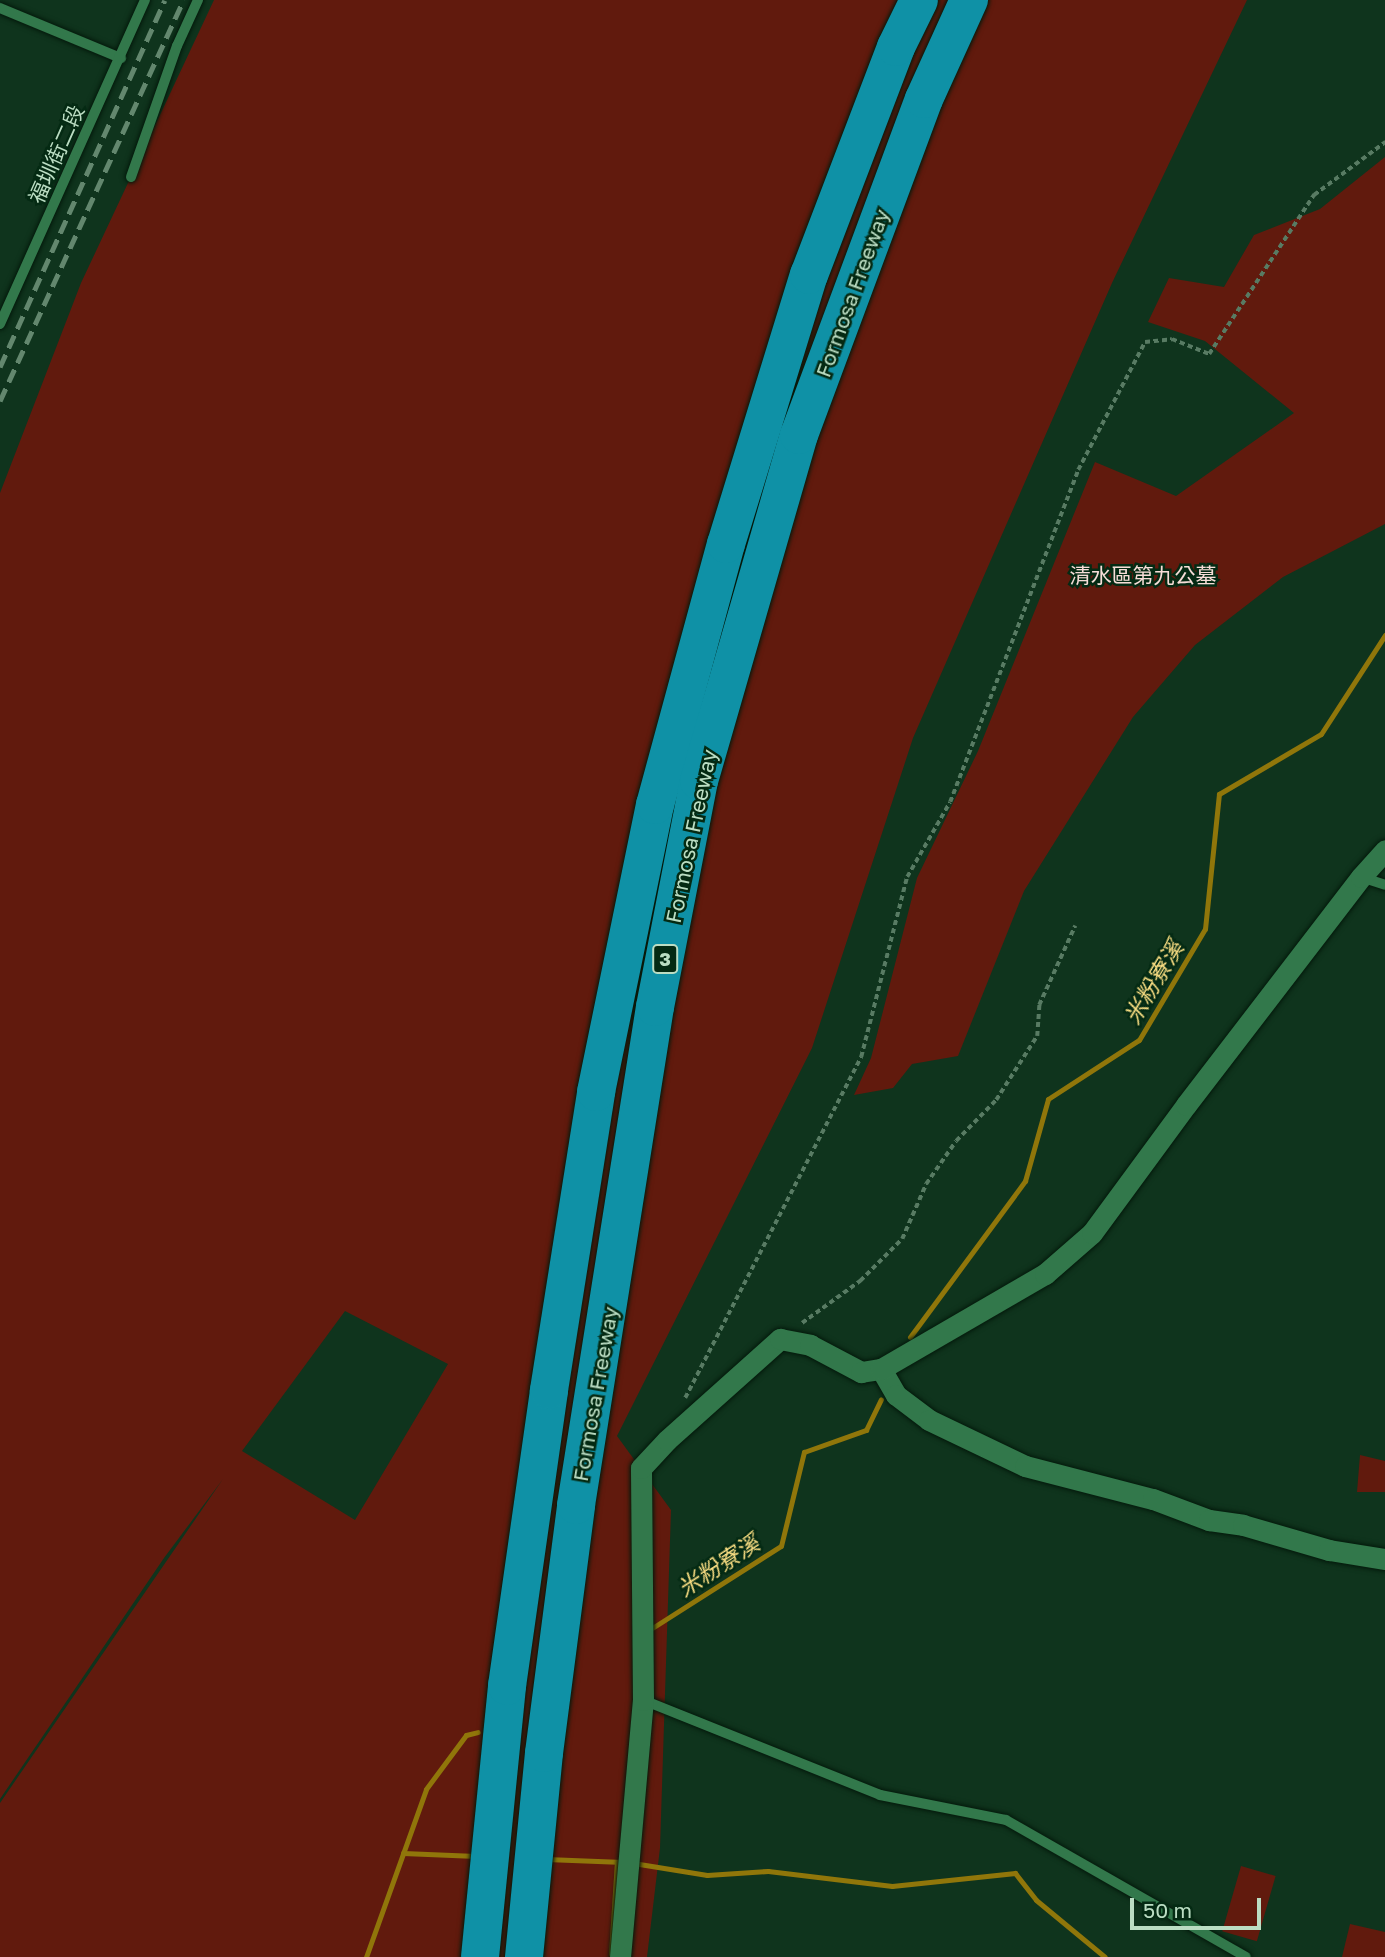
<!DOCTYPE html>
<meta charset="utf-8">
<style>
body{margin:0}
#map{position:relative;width:1385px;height:1957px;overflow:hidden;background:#0f341d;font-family:"Golos Text","Noto Sans TC",sans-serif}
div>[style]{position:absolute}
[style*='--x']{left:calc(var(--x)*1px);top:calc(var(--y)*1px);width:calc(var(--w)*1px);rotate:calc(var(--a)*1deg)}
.green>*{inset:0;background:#611a0d;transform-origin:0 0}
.stream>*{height:5px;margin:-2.5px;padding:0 2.5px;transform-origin:2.5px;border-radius:2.5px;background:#90760a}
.path>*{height:3.5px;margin-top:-1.75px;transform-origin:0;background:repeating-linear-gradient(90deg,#587b63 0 5px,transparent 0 8.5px)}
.roads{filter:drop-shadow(0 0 2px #04190b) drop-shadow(0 0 2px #04190b)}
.lane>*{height:10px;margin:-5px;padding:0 5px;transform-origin:5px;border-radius:5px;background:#32784b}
.street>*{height:21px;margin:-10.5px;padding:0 10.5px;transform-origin:10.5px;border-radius:10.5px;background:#32784b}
.highway>*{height:38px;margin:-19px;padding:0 19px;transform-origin:19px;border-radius:19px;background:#0f91a6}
.rail>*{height:5px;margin-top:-2.5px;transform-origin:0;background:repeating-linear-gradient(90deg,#63876e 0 14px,transparent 0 21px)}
span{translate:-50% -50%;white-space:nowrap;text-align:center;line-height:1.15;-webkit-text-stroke:5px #042a13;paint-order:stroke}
.shield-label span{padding:2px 5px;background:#042a13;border:2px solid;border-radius:5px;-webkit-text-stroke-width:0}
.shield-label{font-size:19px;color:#bbddc3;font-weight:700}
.street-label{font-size:21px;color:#bbddc3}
.park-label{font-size:21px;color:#f6ddd7}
.water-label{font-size:23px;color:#fade83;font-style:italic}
.scale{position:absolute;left:1130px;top:1898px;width:131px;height:32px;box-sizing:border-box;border:4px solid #bbddc3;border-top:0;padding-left:9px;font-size:21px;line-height:24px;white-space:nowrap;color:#bbddc3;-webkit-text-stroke:5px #042a13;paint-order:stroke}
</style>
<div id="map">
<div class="green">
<div style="clip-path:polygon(evenodd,214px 0,1247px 0,1112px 283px,913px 738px,812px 1048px,617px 1436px,671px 1510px,660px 1848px,647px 1957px,0 1957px,0 1803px,223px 1479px,164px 1558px,0 1799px,0 493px,81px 283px,214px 0,345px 1311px,448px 1364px,355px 1520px,242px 1451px,345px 1311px)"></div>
<div style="clip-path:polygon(1385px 157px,1385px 524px,1283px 577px,1195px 645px,1133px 717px,1024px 891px,958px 1056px,912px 1064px,893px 1088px,854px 1095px,871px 1058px,917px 878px,978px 751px,1095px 462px,1176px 496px,1294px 413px,1205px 341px,1148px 322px,1169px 278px,1224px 287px,1254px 235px,1320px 209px)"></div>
<div style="clip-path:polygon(1360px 1455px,1385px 1461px,1385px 1492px,1357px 1492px)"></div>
<div style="left:1241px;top:1866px;width:36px;height:68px;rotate:16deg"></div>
<div style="clip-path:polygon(1350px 1924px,1385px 1932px,1385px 1957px,1342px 1957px)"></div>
</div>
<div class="stream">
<div style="--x:910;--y:1337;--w:194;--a:-53.6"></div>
<div style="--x:1025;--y:1181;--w:85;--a:-74.3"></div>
<div style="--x:1048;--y:1099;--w:108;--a:-33"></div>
<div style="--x:1139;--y:1040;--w:129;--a:-59.3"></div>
<div style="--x:1205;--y:929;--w:136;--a:-84.1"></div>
<div style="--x:1219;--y:794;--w:118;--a:-30.5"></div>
<div style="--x:1321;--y:734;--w:118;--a:-57.1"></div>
<div style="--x:649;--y:1630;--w:156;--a:-32.5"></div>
<div style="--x:781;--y:1546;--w:97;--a:-76.3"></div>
<div style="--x:804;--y:1452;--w:66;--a:-19.5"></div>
<div style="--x:866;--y:1430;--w:34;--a:-64"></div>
<div style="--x:403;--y:1853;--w:73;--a:2.4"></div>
<div style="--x:546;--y:1859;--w:77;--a:2.2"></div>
<div style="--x:633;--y:1863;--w:75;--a:9.2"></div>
<div style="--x:707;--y:1875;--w:61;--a:-3.8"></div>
<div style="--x:768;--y:1871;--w:125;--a:6.9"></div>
<div style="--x:892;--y:1886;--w:124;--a:-6"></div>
<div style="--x:1015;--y:1873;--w:34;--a:52"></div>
<div style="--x:1036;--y:1900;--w:89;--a:39.6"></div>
<div style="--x:611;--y:1954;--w:92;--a:-86.3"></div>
<div style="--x:366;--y:1957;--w:178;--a:-70.3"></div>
<div style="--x:426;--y:1789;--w:67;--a:-53.5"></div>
<div style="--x:466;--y:1735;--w:12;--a:-14"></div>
</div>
<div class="path">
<div style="--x:802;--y:1323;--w:72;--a:-35.9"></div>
<div style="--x:860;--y:1281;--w:59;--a:-45"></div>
<div style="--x:902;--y:1239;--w:60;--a:-66.4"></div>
<div style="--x:926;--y:1184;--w:52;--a:-55.1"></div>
<div style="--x:956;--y:1141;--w:57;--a:-45.7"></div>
<div style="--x:996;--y:1100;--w:76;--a:-57.4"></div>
<div style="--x:1037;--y:1036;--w:31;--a:-86"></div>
<div style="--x:1039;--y:1005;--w:87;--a:-65.5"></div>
<div style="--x:685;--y:1398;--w:384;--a:-62.7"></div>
<div style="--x:861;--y:1057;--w:186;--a:-75.7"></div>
<div style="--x:907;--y:877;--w:86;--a:-60.2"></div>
<div style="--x:950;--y:802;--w:356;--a:-68.9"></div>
<div style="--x:1078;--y:470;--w:144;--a:-62.4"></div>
<div style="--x:1145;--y:342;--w:27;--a:-6"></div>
<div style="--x:1172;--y:339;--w:40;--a:22"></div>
<div style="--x:1209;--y:354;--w:191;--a:-56.6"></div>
<div style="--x:1314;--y:195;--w:89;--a:-36.7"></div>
</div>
<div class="roads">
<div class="lane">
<div style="--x:0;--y:8;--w:131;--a:22.5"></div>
<div style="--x:131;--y:177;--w:139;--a:-70.7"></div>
<div style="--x:177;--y:46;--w:51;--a:-65.5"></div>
<div style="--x:0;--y:324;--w:355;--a:-65.9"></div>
<div style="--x:1361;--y:877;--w:25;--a:18"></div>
<div style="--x:643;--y:1700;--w:255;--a:21.8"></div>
<div style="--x:880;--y:1795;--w:128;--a:11.2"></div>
<div style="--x:1006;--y:1820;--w:276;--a:29.7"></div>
</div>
<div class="street">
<div style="--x:881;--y:1369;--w:30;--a:60"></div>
<div style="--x:896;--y:1395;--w:41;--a:37.1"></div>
<div style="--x:929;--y:1420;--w:106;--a:25.6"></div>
<div style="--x:1025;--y:1466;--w:132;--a:14.5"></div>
<div style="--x:1153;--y:1499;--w:60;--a:20.6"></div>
<div style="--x:1209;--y:1520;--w:34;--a:8"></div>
<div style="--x:1243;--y:1525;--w:90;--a:16.2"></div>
<div style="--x:1329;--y:1550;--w:57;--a:9.1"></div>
<div style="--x:620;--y:1957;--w:258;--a:-84.9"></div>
<div style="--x:643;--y:1700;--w:232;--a:-90.5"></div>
<div style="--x:641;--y:1468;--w:38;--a:-47"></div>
<div style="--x:667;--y:1440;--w:152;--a:-41.8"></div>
<div style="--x:780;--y:1339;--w:31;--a:11"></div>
<div style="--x:810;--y:1345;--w:58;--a:27.9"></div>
<div style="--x:861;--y:1372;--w:20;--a:-9"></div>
<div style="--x:881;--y:1369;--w:190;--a:-30.1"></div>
<div style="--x:1045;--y:1274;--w:62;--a:-41.1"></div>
<div style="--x:1092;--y:1233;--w:159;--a:-53.7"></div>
<div style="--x:1186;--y:1105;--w:287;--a:-52.5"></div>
<div style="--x:1361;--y:877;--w:36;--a:-48"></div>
</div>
<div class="highway">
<div style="--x:480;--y:1957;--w:272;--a:-84.3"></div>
<div style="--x:507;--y:1686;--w:299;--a:-81.9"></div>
<div style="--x:549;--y:1390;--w:302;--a:-81"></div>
<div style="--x:596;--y:1092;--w:293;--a:-78.4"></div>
<div style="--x:655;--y:805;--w:270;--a:-74.8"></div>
<div style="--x:726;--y:544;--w:282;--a:-72.9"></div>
<div style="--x:809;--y:275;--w:244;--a:-69.1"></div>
<div style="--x:896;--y:47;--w:52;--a:-63.9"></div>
<div style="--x:524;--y:1957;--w:205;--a:-84.4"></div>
<div style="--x:544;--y:1753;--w:250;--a:-82.6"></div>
<div style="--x:576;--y:1505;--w:504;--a:-80.99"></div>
<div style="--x:655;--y:1007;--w:230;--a:-79"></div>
<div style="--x:699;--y:781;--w:360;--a:-73.9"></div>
<div style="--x:799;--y:435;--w:358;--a:-69.6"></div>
<div style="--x:924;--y:99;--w:109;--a:-65.6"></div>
</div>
</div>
<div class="rail">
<div style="--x:0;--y:367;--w:402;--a:-65.8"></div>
<div style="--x:0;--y:401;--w:441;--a:-65.4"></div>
</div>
<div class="shield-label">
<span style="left:665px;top:959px">3</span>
</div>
<div class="street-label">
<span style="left:56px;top:154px;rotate:-66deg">福圳街二段</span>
<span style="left:852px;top:293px;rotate:-70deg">Formosa Freeway</span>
<span style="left:691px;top:836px;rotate:-78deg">Formosa Freeway</span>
<span style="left:595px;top:1394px;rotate:-80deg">Formosa Freeway</span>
</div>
<div class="park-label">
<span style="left:1143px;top:575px">清水區第九公墓</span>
</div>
<div class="water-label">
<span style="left:1153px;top:982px;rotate:-59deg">米粉寮溪</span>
<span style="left:718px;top:1565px;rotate:-33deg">米粉寮溪</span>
</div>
<div class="scale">50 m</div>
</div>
